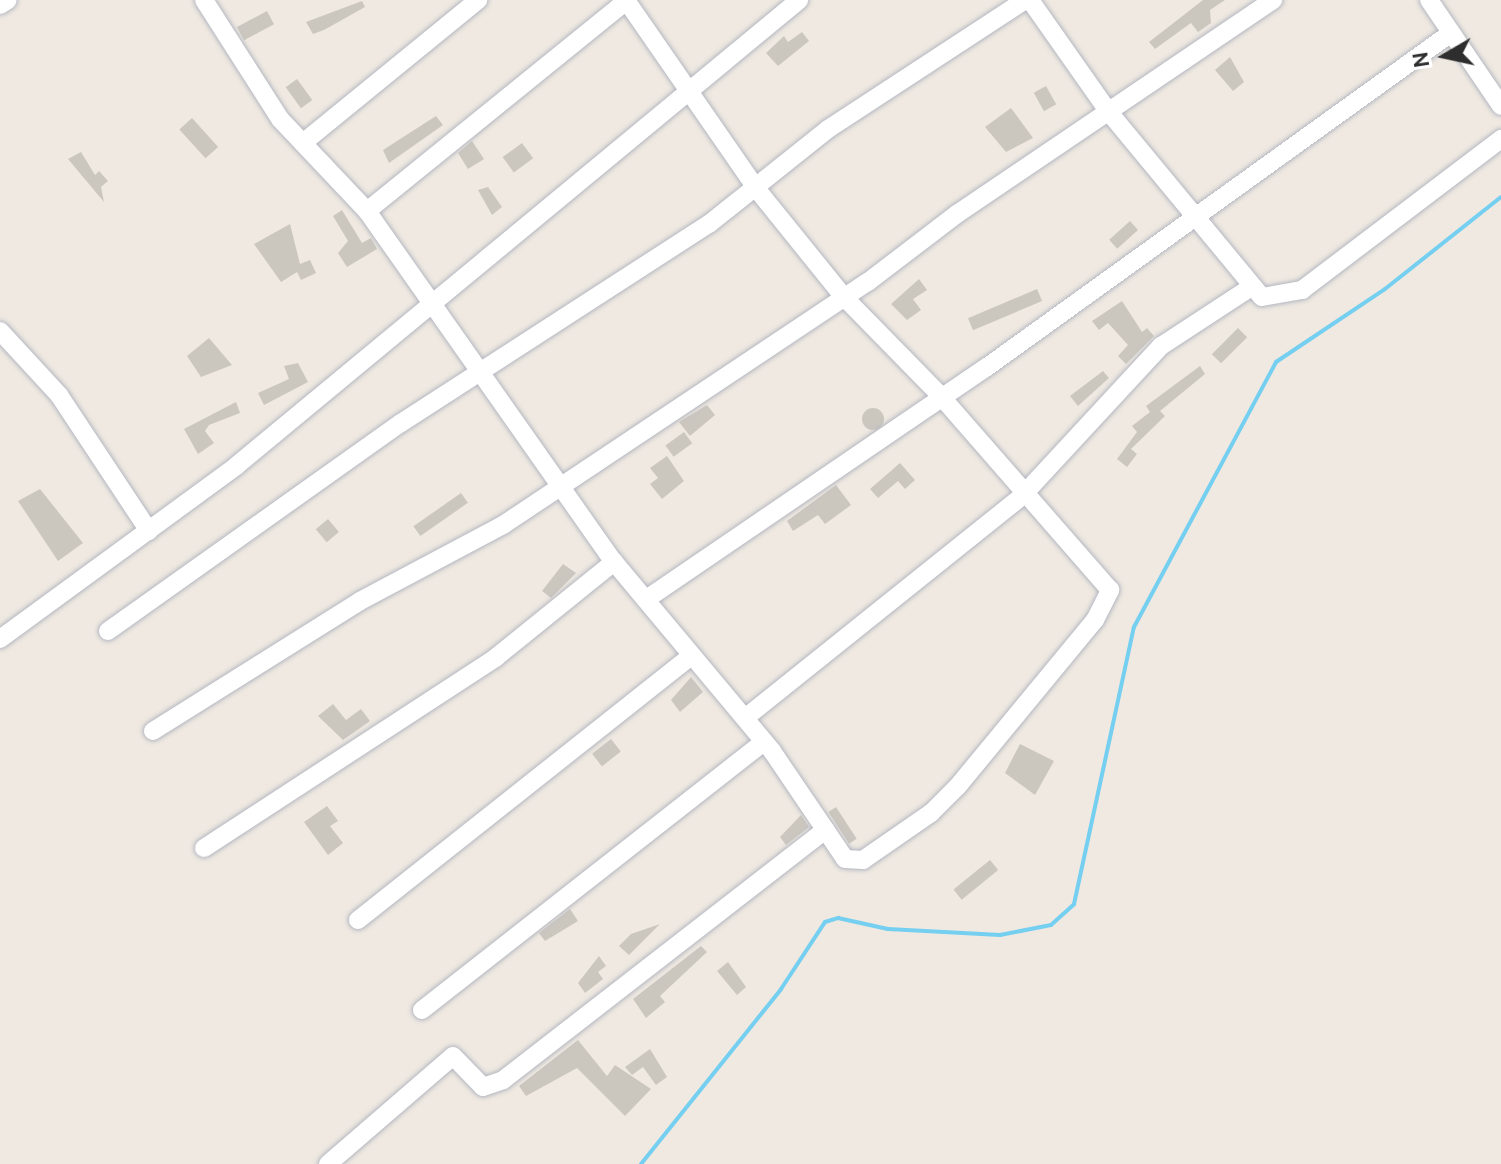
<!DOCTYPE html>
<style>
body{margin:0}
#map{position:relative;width:1501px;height:1164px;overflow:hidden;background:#efe9e1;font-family:Cabin,sans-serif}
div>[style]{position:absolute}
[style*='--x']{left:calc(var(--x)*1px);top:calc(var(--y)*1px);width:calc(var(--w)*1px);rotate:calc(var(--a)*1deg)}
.stream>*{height:4px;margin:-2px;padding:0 2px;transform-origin:2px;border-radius:2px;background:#75cff0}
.building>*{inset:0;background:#cbc7bf;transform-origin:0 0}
.round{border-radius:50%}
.roads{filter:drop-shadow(0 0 2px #b4b7c1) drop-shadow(0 0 2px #b4b7c1)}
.minor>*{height:18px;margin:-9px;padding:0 9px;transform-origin:9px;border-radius:9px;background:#fff}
span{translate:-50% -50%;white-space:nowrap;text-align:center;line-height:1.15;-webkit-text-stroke:8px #fff;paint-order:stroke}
.north{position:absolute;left:1405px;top:16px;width:80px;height:80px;-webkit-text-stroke:6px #fff;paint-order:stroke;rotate:261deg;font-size:22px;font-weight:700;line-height:32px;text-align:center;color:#2e2e2e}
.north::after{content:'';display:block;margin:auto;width:28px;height:36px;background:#2e2e2e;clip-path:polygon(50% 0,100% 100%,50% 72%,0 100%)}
</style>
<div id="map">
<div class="stream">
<div style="--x:641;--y:1164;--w:224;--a:-51.3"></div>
<div style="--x:781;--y:989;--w:80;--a:-56.7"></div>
<div style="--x:825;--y:922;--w:14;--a:-17"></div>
<div style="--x:838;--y:918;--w:51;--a:12.4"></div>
<div style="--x:888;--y:929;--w:112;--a:3.1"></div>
<div style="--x:1000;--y:935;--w:52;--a:-11.1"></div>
<div style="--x:1051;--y:925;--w:31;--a:-42"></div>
<div style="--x:1074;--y:904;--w:283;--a:-77.8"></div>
<div style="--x:1134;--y:627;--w:301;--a:-61.8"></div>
<div style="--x:1276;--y:362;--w:131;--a:-33.8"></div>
<div style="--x:1385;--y:289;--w:148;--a:-38.4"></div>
</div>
<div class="building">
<div style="clip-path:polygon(1203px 0,1225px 0,1210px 10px,1211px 23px,1198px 32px,1191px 23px,1155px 49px,1149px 42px)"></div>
<div style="clip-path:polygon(362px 1px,365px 7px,324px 30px,313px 34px,306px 22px)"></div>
<div style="left:267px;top:11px;width:15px;height:34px;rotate:62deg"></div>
<div style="clip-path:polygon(802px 32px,809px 41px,778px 66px,766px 53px,784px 36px,788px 42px)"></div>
<div style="clip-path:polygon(1230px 57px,1244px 82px,1233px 91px,1215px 70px)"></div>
<div style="left:297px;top:79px;width:26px;height:14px;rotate:54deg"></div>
<div style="left:1046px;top:86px;width:21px;height:14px;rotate:61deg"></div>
<div style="clip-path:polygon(1011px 108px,1033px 138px,1006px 152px,985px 127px)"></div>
<div style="clip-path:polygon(436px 116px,443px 125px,389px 163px,383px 150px)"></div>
<div style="left:192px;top:118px;width:39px;height:17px;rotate:48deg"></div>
<div style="clip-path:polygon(472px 141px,484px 159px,468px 169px,458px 153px)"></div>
<div style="left:522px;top:143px;width:19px;height:24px;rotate:54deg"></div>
<div style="clip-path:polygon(81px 152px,95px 175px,99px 171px,108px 181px,101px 187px,104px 202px,68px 159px)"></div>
<div style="clip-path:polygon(488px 187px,502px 207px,492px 215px,478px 190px)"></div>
<div style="clip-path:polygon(342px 210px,362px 243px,371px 238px,377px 249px,347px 267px,338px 253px,348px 241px,333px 216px)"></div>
<div style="left:1130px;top:221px;width:12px;height:28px;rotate:48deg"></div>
<div style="clip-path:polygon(290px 224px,300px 264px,310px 260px,316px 273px,301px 280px,297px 272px,281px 282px,254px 244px)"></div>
<div style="clip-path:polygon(919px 279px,927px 290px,913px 299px,921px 310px,907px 320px,891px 304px)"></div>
<div style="left:1037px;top:289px;width:13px;height:75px;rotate:67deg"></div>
<div style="clip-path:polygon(1122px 301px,1142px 332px,1147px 328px,1154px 336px,1126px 364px,1118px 356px,1128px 345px,1108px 323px,1099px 330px,1092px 321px)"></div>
<div style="left:1238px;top:328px;width:13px;height:37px;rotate:45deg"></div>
<div style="clip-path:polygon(209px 338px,232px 365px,201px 377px,187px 356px)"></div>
<div style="clip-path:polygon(298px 363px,308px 382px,264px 405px,258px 393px,289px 379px,284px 366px)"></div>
<div style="clip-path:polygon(1200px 366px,1205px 374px,1160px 411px,1165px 416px,1131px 449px,1137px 454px,1127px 467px,1117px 459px,1137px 432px,1132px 426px,1150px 412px,1146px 406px)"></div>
<div style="clip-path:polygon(1103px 371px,1109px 378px,1078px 406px,1070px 396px)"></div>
<div style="clip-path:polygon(236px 402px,240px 413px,209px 425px,205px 431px,214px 443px,198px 454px,184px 429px)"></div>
<div style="clip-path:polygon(707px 405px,715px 415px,690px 436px,679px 422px)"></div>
<div class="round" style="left:862px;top:408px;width:22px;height:22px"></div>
<div style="left:684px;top:432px;width:14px;height:23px;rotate:54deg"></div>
<div style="clip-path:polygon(667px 456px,684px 481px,662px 499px,650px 484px,658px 478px,650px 468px)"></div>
<div style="clip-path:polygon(900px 463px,915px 480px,905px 489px,898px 481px,878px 498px,870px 489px)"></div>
<div style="clip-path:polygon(836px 485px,851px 505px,825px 524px,818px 515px,793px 531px,787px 521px)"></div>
<div style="clip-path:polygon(40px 489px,83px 543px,58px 561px,18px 501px)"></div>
<div style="left:461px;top:493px;width:12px;height:58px;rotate:55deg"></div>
<div style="left:328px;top:519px;width:17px;height:16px;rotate:50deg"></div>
<div style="clip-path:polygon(563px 564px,576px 573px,551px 598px,542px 591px)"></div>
<div style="clip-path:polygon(691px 677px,703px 692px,680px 712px,671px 700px)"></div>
<div style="clip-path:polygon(333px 704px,346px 720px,361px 709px,370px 721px,343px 740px,318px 716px)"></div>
<div style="left:611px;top:739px;width:16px;height:24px;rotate:52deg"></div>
<div style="clip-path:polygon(1020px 744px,1054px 761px,1035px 795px,1005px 773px)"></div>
<div style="clip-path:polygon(327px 806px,338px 821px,330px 826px,343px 843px,328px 855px,304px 822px)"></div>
<div style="left:836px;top:807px;width:38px;height:9px;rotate:57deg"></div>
<div style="clip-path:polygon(801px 815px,809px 827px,786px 845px,780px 837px)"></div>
<div style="left:990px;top:860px;width:13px;height:47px;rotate:51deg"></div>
<div style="clip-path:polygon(570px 909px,578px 921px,545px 941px,539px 933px)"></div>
<div style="clip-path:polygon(660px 924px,629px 955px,619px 946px,631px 934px)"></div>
<div style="clip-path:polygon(701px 946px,707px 952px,660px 996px,665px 1002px,646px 1018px,633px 999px)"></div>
<div style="clip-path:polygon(599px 956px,606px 966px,598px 972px,603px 979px,585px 993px,578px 983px)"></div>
<div style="clip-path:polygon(728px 962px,746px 987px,737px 995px,717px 971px)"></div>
<div style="clip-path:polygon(578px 1040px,607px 1076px,615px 1065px,651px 1089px,625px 1116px,577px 1068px,526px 1096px,519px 1086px)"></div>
<div style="clip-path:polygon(650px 1049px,667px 1077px,656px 1085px,643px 1067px,632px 1075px,625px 1067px)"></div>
</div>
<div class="roads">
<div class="minor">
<div style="--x:204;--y:0;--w:141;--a:57.4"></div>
<div style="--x:280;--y:119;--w:127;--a:46.6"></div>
<div style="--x:367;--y:211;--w:429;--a:54.9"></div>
<div style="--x:614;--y:562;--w:246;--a:50.1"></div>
<div style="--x:772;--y:751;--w:130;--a:55.9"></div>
<div style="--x:845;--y:859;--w:18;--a:3"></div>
<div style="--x:863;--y:860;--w:83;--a:-34.7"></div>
<div style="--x:931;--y:813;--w:38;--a:-45"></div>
<div style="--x:958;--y:786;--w:215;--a:-50.5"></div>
<div style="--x:1095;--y:620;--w:34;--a:-63"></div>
<div style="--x:1110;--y:590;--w:260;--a:-131.1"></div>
<div style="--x:939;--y:394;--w:137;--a:-134.4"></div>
<div style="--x:843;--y:296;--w:139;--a:-128.9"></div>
<div style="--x:756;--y:188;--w:229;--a:-124.7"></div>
<div style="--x:1030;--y:0;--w:136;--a:54.9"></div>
<div style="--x:1108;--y:111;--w:241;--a:50.4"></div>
<div style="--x:1262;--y:297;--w:41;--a:-9.9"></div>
<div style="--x:1302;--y:290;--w:250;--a:-37.2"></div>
<div style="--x:1429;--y:0;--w:128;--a:55.8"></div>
<div style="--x:0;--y:5;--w:9;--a:-32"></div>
<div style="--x:304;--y:142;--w:225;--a:-39.2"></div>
<div style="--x:367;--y:211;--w:336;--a:-39"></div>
<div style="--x:0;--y:331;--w:87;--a:47.3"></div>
<div style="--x:59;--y:395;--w:163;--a:56.5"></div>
<div style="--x:648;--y:598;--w:410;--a:-34.3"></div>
<div style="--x:987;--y:367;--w:572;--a:-35.75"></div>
<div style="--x:108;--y:631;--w:359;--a:-35.4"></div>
<div style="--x:401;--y:423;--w:367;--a:-32.9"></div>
<div style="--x:709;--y:224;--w:152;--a:-38.6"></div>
<div style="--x:828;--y:129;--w:235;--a:-33.2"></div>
<div style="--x:0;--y:639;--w:293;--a:-36.2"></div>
<div style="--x:236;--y:466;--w:731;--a:-39.61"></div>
<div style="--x:745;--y:718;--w:356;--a:-38.7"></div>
<div style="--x:1023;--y:495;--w:203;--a:-47.2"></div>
<div style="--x:1161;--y:346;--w:108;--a:-33.2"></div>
<div style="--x:153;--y:731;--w:244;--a:-32.1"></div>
<div style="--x:360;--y:601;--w:162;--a:-28"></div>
<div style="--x:503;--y:525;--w:438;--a:-33.7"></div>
<div style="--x:868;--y:282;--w:112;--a:-37.4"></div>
<div style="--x:957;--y:214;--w:382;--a:-34.1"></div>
<div style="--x:204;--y:848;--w:348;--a:-33.1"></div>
<div style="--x:495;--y:658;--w:153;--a:-38.9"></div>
<div style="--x:358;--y:920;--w:426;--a:-38.4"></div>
<div style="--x:422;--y:1010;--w:434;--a:-38.1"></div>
<div style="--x:328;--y:1164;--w:165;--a:-40.8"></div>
<div style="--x:453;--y:1056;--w:43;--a:45.9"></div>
<div style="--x:483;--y:1087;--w:21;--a:-19"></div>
<div style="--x:503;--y:1080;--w:408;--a:-37.8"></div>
</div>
</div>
<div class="north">N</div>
</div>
